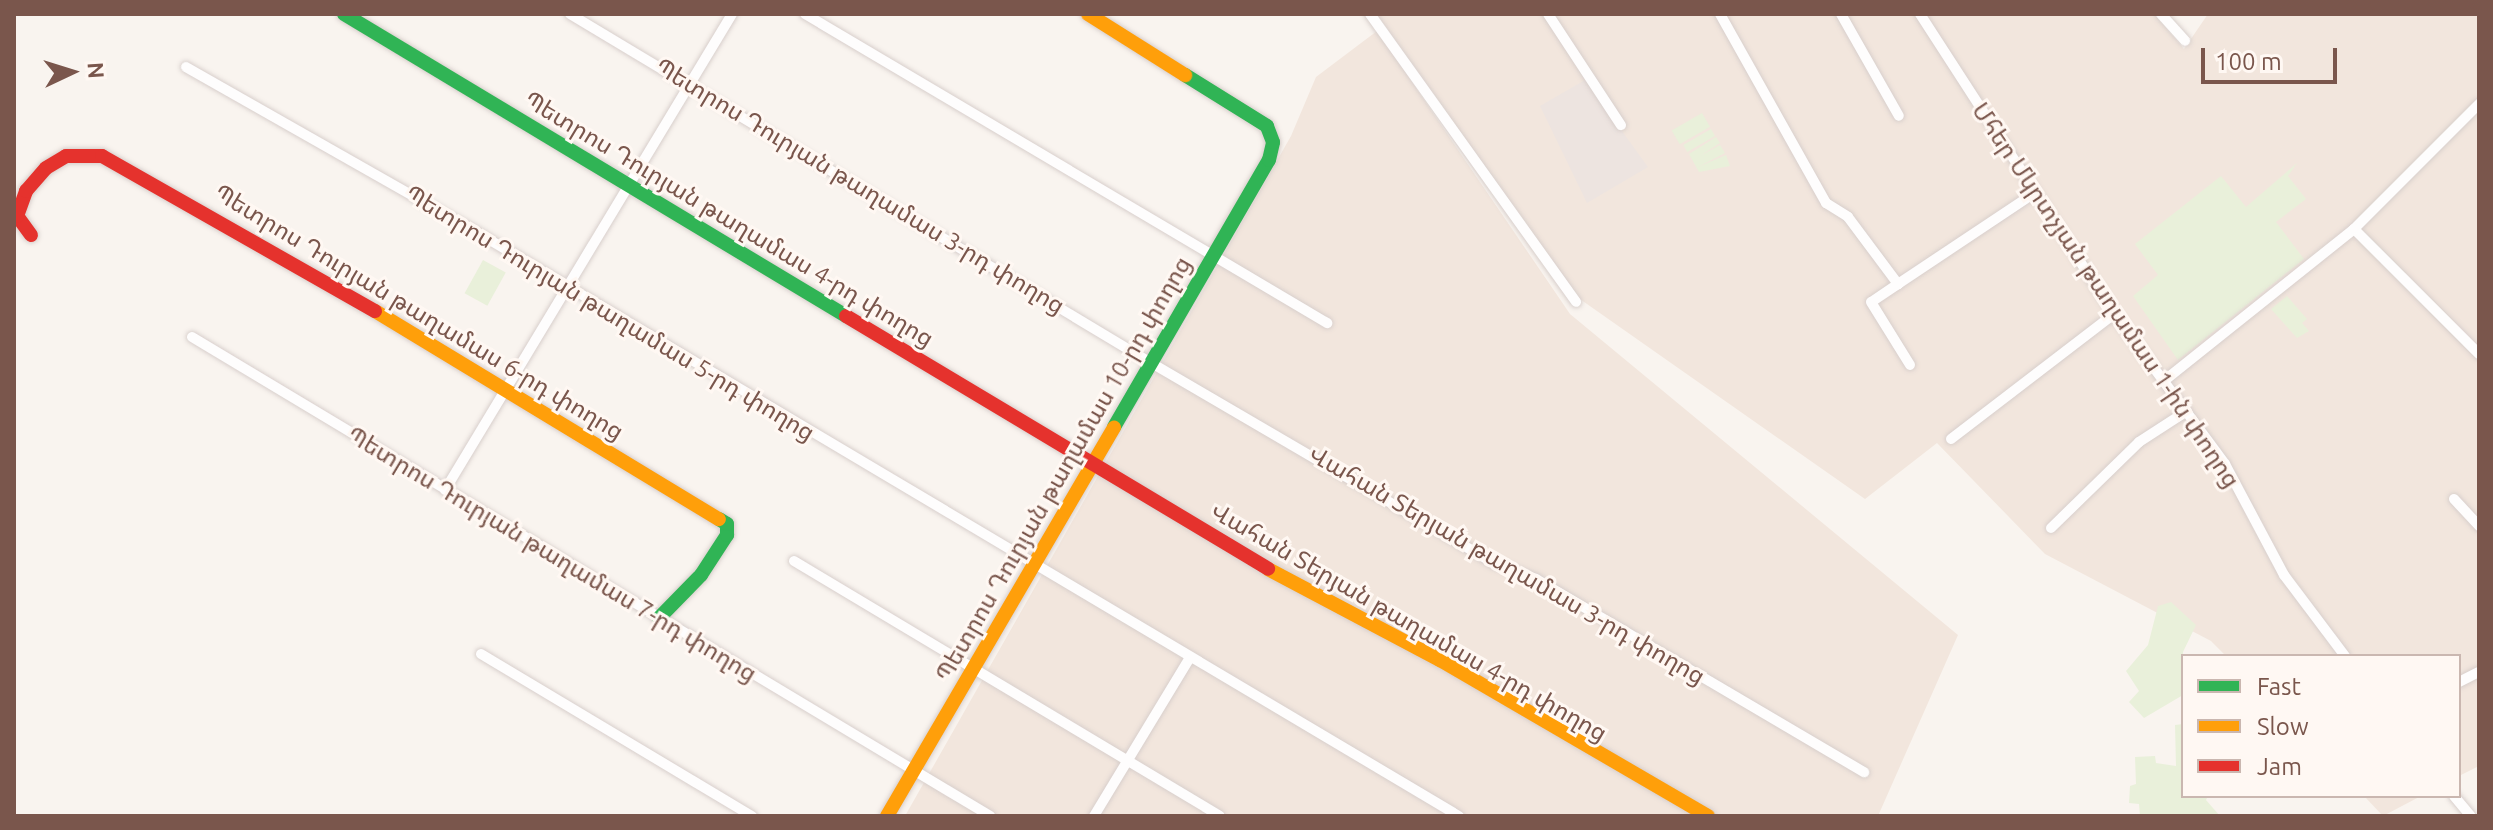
<!DOCTYPE html>
<meta charset="utf-8">
<style>
body{margin:0}
#map{position:relative;width:2493px;height:830px;overflow:hidden;background:#f9f4ef;font-family:Ubuntu,"Noto Sans Armenian",sans-serif}
div>[style]{position:absolute}
[style*='--x']{left:calc(var(--x)*1px);top:calc(var(--y)*1px);width:calc(var(--w)*1px);rotate:calc(var(--a)*1deg)}
.residential>*{inset:0;background:#f2e6dd}
.industrial>*{inset:0;background:#ede4e0}
.green>*{inset:0;background:#e9f0da;transform-origin:0 0}
.roads{filter:drop-shadow(0 0 2px #d8cfcc) drop-shadow(0 0 2px #d8cfcc)}
.street>*{height:10px;margin:-5px;padding:0 5px;transform-origin:5px;border-radius:5px;background:#fefdfd}
.fast>*{height:14px;margin:-7px;padding:0 7px;transform-origin:7px;border-radius:7px;background:#30b455}
.slow>*{height:14px;margin:-7px;padding:0 7px;transform-origin:7px;border-radius:7px;background:#ff9f0a}
.jam>*{height:14px;margin:-7px;padding:0 7px;transform-origin:7px;border-radius:7px;background:#e5322d}
span{translate:-50% -50%;white-space:nowrap;text-align:center;line-height:1.15;-webkit-text-stroke:6px #fff8f3;paint-order:stroke}
.street-label{font-size:24px;color:#7a564c}
.frame{position:absolute;inset:0;border:16px solid #7a564c;pointer-events:none}
.legend{position:absolute;left:2181px;top:654px;width:280px;height:144px;box-sizing:border-box;background:#fff8f3;border:2px solid #cab7b0;margin:0;padding:10px 14px;list-style:none;font-size:24px;color:#7a564c}
.legend li{display:flex;align-items:center;gap:16px;height:40px}
.legend b{width:40px;border:2px solid #cab7b0}
.north{position:absolute;left:32px;top:32px;width:80px;height:80px;-webkit-text-stroke:6px #fff8f3;paint-order:stroke;rotate:86deg;font-size:22px;font-weight:700;line-height:32px;text-align:center;color:#7a564c}
.north::after{content:'';display:block;margin:auto;width:28px;height:36px;background:#7a564c;clip-path:polygon(50% 0,100% 100%,50% 72%,0 100%)}
.scale{position:absolute;left:2201px;top:48px;width:136px;height:36px;box-sizing:border-box;border:4px solid #7a564c;border-top:0;padding-left:10px;font-size:24px;line-height:28px;white-space:nowrap;color:#7a564c;-webkit-text-stroke:6px #fff8f3;paint-order:stroke}
</style>
<div id="map">
<div class="residential">
<div style="clip-path:polygon(1377px 14px,2154px 14px,2184px 49px,2208px 14px,2479px 14px,2479px 766px,2459px 776px,2459px 656px,2226px 656px,2211px 641px,2045px 554px,1937px 443px,1865px 499px,1577px 297px)"></div>
<div style="clip-path:polygon(1377px 31px,1570px 314px,1958px 635px,1878px 816px,905px 816px,1291px 136px,1316px 77px)"></div>
<div style="clip-path:polygon(2364px 796px,2421px 796px,2383px 816px)"></div>
</div>
<div class="industrial">
<div style="clip-path:polygon(1585px 80px,1648px 167px,1587px 203px,1540px 106px)"></div>
</div>
<div class="green">
<div style="left:1702px;top:113px;width:16px;height:35px;rotate:60deg"></div>
<div style="left:1711px;top:129px;width:8px;height:32px;rotate:60deg"></div>
<div style="clip-path:polygon(1716px 137px,1720px 143px,1700px 156px,1720px 145px,1725px 153px,1698px 167px,1726px 155px,1730px 166px,1699px 172px,1689px 154px)"></div>
<div style="clip-path:polygon(2297px 163px,2288px 176px,2306px 199px,2276px 222px,2304px 259px,2178px 360px,2133px 296px,2158px 275px,2135px 244px,2221px 176px,2246px 207px)"></div>
<div style="left:483px;top:260px;width:26px;height:38px;rotate:29deg"></div>
<div style="clip-path:polygon(2287px 296px,2307px 319px,2302px 323px,2309px 331px,2297px 338px,2271px 309px)"></div>
<div style="clip-path:polygon(2171px 602px,2196px 625px,2183px 652px,2183px 695px,2144px 718px,2129px 702px,2139px 691px,2126px 671px,2148px 645px,2158px 606px)"></div>
<div style="clip-path:polygon(2183px 724px,2183px 796px,2208px 796px,2206px 800px,2220px 816px,2140px 816px,2139px 804px,2129px 803px,2130px 786px,2136px 784px,2135px 757px,2155px 756px,2156px 763px,2176px 766px,2175px 725px)"></div>
</div>
<div class="roads">
<div class="street">
<div style="--x:570;--y:14;--w:674;--a:30.98"></div>
<div style="--x:1148;--y:361;--w:401;--a:30.3"></div>
<div style="--x:1494;--y:563;--w:45;--a:20.9"></div>
<div style="--x:1536;--y:579;--w:381;--a:30.5"></div>
<div style="--x:805;--y:14;--w:607;--a:30.62"></div>
<div style="--x:1370;--y:14;--w:354;--a:54.4"></div>
<div style="--x:1548;--y:14;--w:133;--a:56.7"></div>
<div style="--x:1720;--y:14;--w:217;--a:60.7"></div>
<div style="--x:1826;--y:203;--w:26;--a:32"></div>
<div style="--x:1848;--y:217;--w:84;--a:53.3"></div>
<div style="--x:1898;--y:284;--w:32;--a:146"></div>
<div style="--x:1871;--y:302;--w:74;--a:58.2"></div>
<div style="--x:1841;--y:14;--w:117;--a:60.4"></div>
<div style="--x:1920;--y:14;--w:357;--a:57.1"></div>
<div style="--x:2114;--y:314;--w:187;--a:53.5"></div>
<div style="--x:2225;--y:464;--w:126;--a:62"></div>
<div style="--x:2284;--y:575;--w:101;--a:53"></div>
<div style="--x:2161;--y:14;--w:36;--a:48"></div>
<div style="--x:186;--y:67;--w:324;--a:29.6"></div>
<div style="--x:468;--y:227;--w:1153;--a:30.73"></div>
<div style="--x:2354;--y:229;--w:177;--a:45"></div>
<div style="--x:1898;--y:284;--w:162;--a:-33.7"></div>
<div style="--x:192;--y:337;--w:931;--a:30.97"></div>
<div style="--x:2165;--y:380;--w:242;--a:-38.6"></div>
<div style="--x:2354;--y:229;--w:177;--a:-45"></div>
<div style="--x:1951;--y:439;--w:205;--a:-37.5"></div>
<div style="--x:445;--y:490;--w:556;--a:-58.91"></div>
<div style="--x:2454;--y:499;--w:37;--a:47"></div>
<div style="--x:2051;--y:528;--w:123;--a:-44.3"></div>
<div style="--x:2139;--y:442;--w:57;--a:-32.9"></div>
<div style="--x:794;--y:561;--w:496;--a:30.9"></div>
<div style="--x:481;--y:654;--w:316;--a:30.9"></div>
<div style="--x:2459;--y:682;--w:22;--a:-27"></div>
<div style="--x:2454;--y:796;--w:26;--a:50"></div>
<div style="--x:1094;--y:816;--w:184;--a:-58.8"></div>
</div>
<div class="fast">
<div style="--x:344;--y:14;--w:586;--a:31.03"></div>
<div style="--x:1114;--y:427;--w:309;--a:-59.9"></div>
<div style="--x:1269;--y:160;--w:18;--a:-77"></div>
<div style="--x:1273;--y:142;--w:17;--a:-111"></div>
<div style="--x:1267;--y:126;--w:97;--a:-148.1"></div>
<div style="--x:659;--y:618;--w:60;--a:-45.7"></div>
<div style="--x:701;--y:575;--w:48;--a:-57"></div>
<div style="--x:727;--y:535;--w:11;--a:-90"></div>
<div style="--x:727;--y:524;--w:9;--a:-148"></div>
</div>
<div class="slow">
<div style="--x:1088;--y:14;--w:115;--a:32.2"></div>
<div style="--x:375;--y:311;--w:402;--a:31.2"></div>
<div style="--x:1268;--y:569;--w:195;--a:27.9"></div>
<div style="--x:1440;--y:660;--w:310;--a:30.2"></div>
<div style="--x:887;--y:816;--w:450;--a:-59.7"></div>
</div>
<div class="jam">
<div style="--x:31;--y:235;--w:24;--a:-126"></div>
<div style="--x:17;--y:216;--w:27;--a:-70"></div>
<div style="--x:26;--y:191;--w:30;--a:-49"></div>
<div style="--x:46;--y:168;--w:23;--a:-31"></div>
<div style="--x:66;--y:156;--w:36;--a:0"></div>
<div style="--x:102;--y:156;--w:314;--a:29.6"></div>
<div style="--x:846;--y:316;--w:492;--a:30.9"></div>
</div>
</div>
<div class="street-label">
<span style="left:860px;top:186px;rotate:31deg">Պետրոս Դուրյան թաղամաս 3-րդ փողոց</span>
<span style="left:729px;top:219px;rotate:31deg">Պետրոս Դուրյան թաղամաս 4-րդ փողոց</span>
<span style="left:2106px;top:295px;rotate:56deg">Մհեր Մկրտչյան թաղամաս 1-ին փողոց</span>
<span style="left:419px;top:312px;rotate:31deg">Պետրոս Դուրյան թաղամաս 6-րդ փողոց</span>
<span style="left:610px;top:313px;rotate:31deg">Պետրոս Դուրյան թաղամաս 5-րդ փողոց</span>
<span style="left:1063px;top:469px;rotate:-60deg">Պետրոս Դուրյան թաղամաս 10-րդ փողոց</span>
<span style="left:552px;top:554px;rotate:31deg">Պետրոս Դուրյան թաղամաս 7-րդ փողոց</span>
<span style="left:1507px;top:565px;rotate:30deg">Վահան Տերյան թաղամաս 3-րդ փողոց</span>
<span style="left:1409px;top:622px;rotate:30deg">Վահան Տերյան թաղամաս 4-րդ փողոց</span>
</div>
<div class="frame"></div>
<ul class="legend">
<li><b style="height:10px;background:#30b455"></b>Fast</li>
<li><b style="height:10px;background:#ff9f0a"></b>Slow</li>
<li><b style="height:10px;background:#e5322d"></b>Jam</li>
</ul>
<div class="north">N</div>
<div class="scale">100 m</div>
</div>
